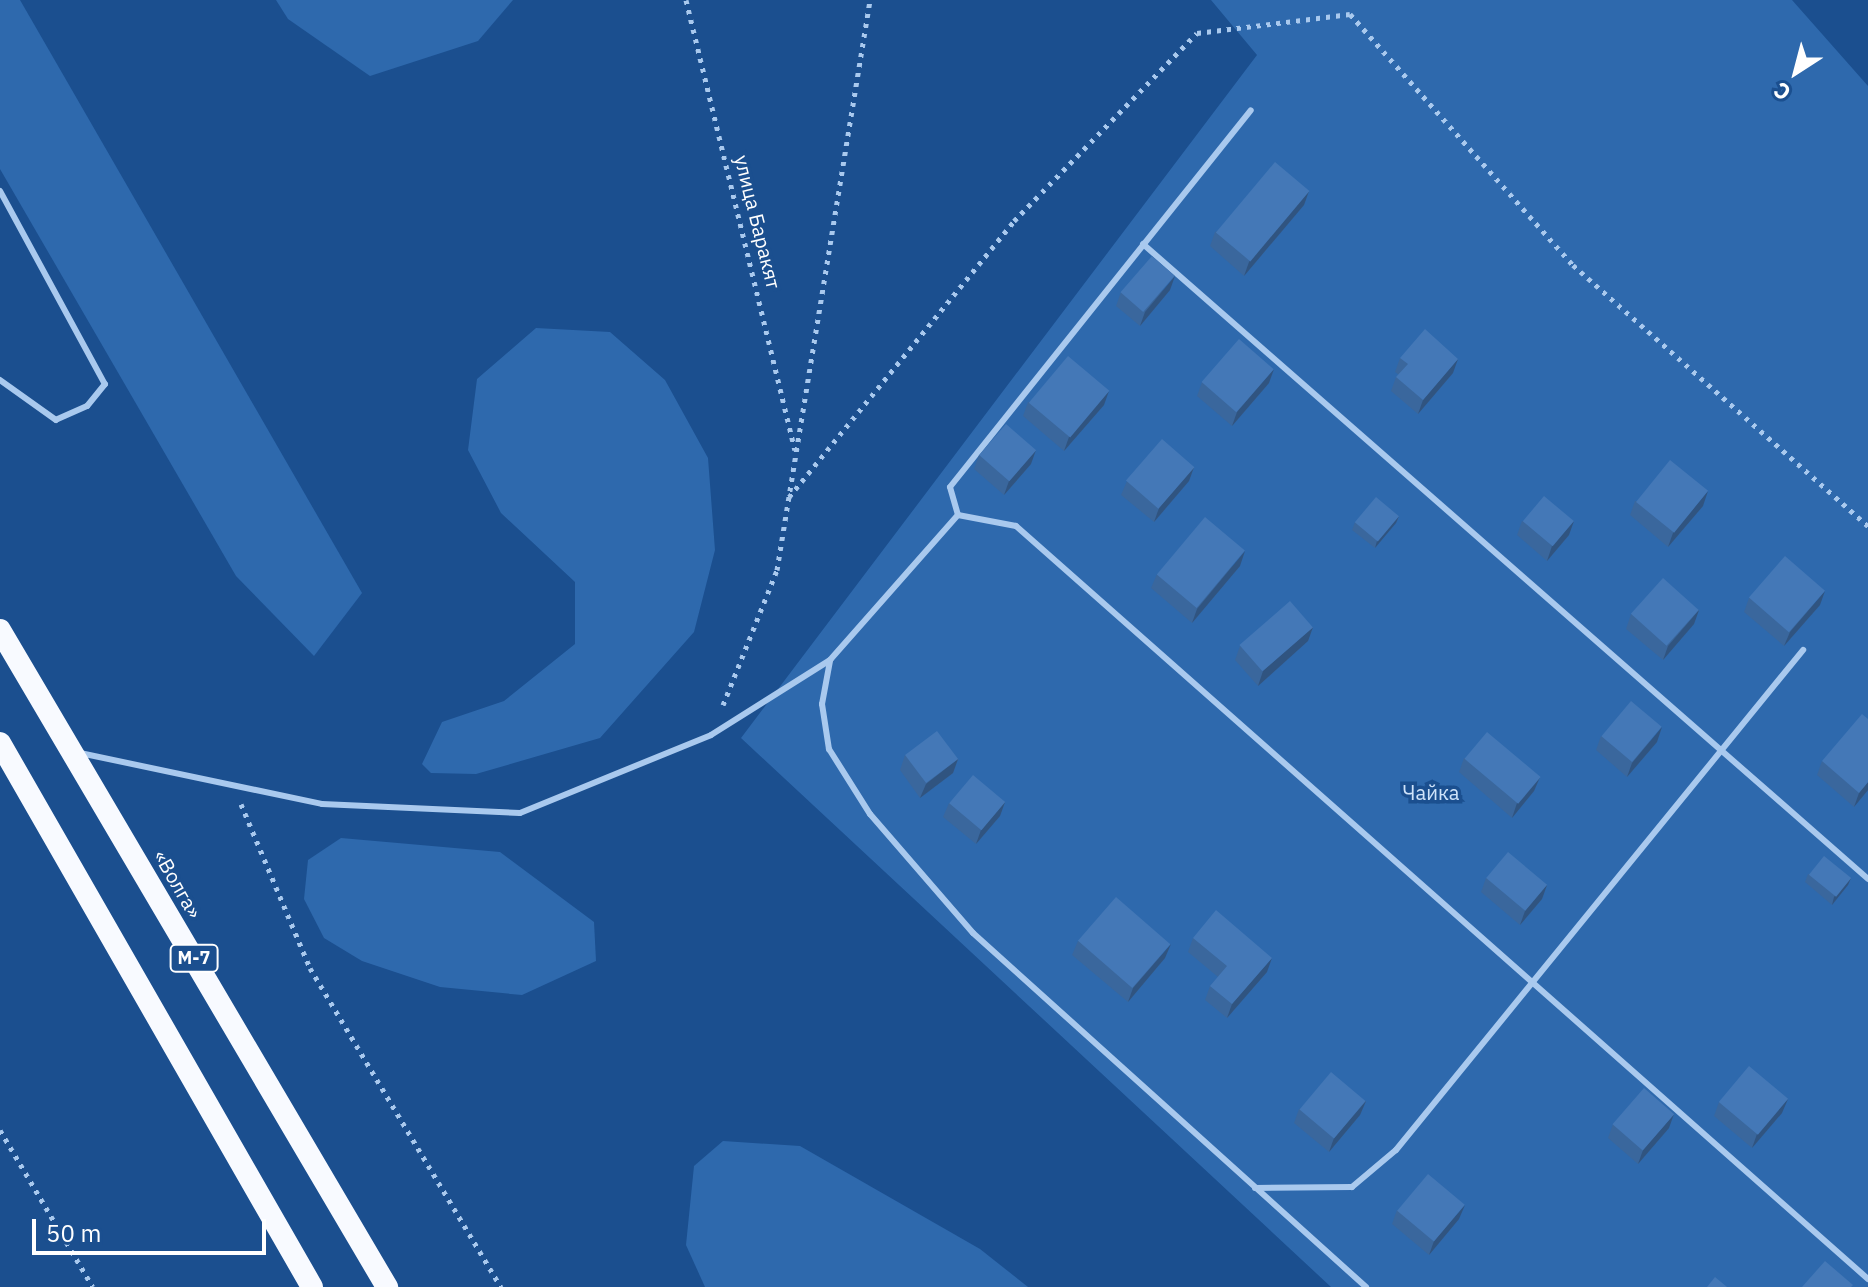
<!DOCTYPE html>
<meta charset="utf-8">
<style>
body{margin:0}
#map{position:relative;width:1868px;height:1287px;overflow:hidden;background:#1b4f8f;font-family:"IBM Plex Sans",sans-serif}
div>[style]{position:absolute}
[style*='--x']{left:calc(var(--x)*1px);top:calc(var(--y)*1px);width:calc(var(--w)*1px);rotate:calc(var(--a)*1deg)}
.green>*{inset:0;background:#2e69ad}
.path>*{height:5px;margin-top:-2.5px;transform-origin:0;background:repeating-linear-gradient(90deg,#a9c9ee 0 4px,transparent 0 10px)}
.service>*{height:6px;margin:-3px;padding:0 3px;transform-origin:3px;border-radius:3px;background:#a9c9ee}
.trunk>*{height:22px;margin:-11px;padding:0 11px;transform-origin:11px;border-radius:11px;background:#f8faff}
.wall>*{inset:0;background:#3a679d}
.shaded-wall>*{inset:0;background:#305480}
.building>*{inset:0;background:#4478b7;transform-origin:0 0}
span{translate:-50% -50%;white-space:nowrap;text-align:center;line-height:1.15;-webkit-text-stroke:7px #1b4f8f;paint-order:stroke}
.shield-label span{padding:2px 6px;background:#1b4f8f;border:2px solid;border-radius:6px;-webkit-text-stroke-width:0}
.shield-label{font-size:18px;color:#fff;font-weight:700}
.street-label{font-size:20px;color:#fff}
.park-label{font-size:20px;color:#cfe3fa}
.north{position:absolute;left:1756px;top:32px;width:80px;height:80px;-webkit-text-stroke:6px #1b4f8f;paint-order:stroke;rotate:216deg;font-size:22px;font-weight:700;line-height:32px;text-align:center;color:#fff}
.north::after{content:'';display:block;margin:auto;width:28px;height:36px;background:#fff;clip-path:polygon(50% 0,100% 100%,50% 72%,0 100%)}
.scale{position:absolute;left:32px;top:1219px;width:234px;height:36px;box-sizing:border-box;border:4px solid #fff;border-top:0;padding-left:10px;font-size:24px;line-height:28px;white-space:nowrap;color:#fff;-webkit-text-stroke:6px #1b4f8f;paint-order:stroke}
</style>
<div id="map">
<div class="green">
<div style="clip-path:polygon(0 0,20px 0,362px 593px,314px 656px,236px 576px,0 169px)"></div>
<div style="clip-path:polygon(276px 0,513px 0,478px 41px,370px 76px,288px 19px)"></div>
<div style="clip-path:polygon(1211px 0,1792px 0,1868px 86px,1868px 1287px,1331px 1287px,741px 738px,1257px 55px)"></div>
<div style="clip-path:polygon(536px 328px,610px 332px,665px 380px,708px 458px,715px 550px,694px 632px,600px 738px,476px 774px,431px 773px,422px 764px,442px 722px,504px 701px,575px 644px,575px 582px,501px 513px,468px 450px,477px 379px)"></div>
<div style="clip-path:polygon(341px 838px,500px 852px,594px 922px,596px 961px,522px 995px,440px 987px,362px 961px,324px 938px,304px 899px,308px 860px)"></div>
<div style="clip-path:polygon(723px 1141px,800px 1146px,980px 1249px,1028px 1287px,705px 1287px,686px 1245px,694px 1166px)"></div>
</div>
<div class="path">
<div style="--x:686;--y:0;--w:463;--a:76.4"></div>
<div style="--x:789;--y:497;--w:356;--a:-50.8"></div>
<div style="--x:1014;--y:221;--w:262;--a:-45.8"></div>
<div style="--x:1197;--y:33;--w:154;--a:-7.1"></div>
<div style="--x:1350;--y:14;--w:336;--a:48.4"></div>
<div style="--x:1573;--y:265;--w:394;--a:41.5"></div>
<div style="--x:723;--y:705;--w:145;--a:-68.2"></div>
<div style="--x:777;--y:570;--w:578;--a:-80.73"></div>
<div style="--x:241;--y:804;--w:178;--a:67.2"></div>
<div style="--x:310;--y:968;--w:372;--a:59.1"></div>
<div style="--x:0;--y:1130;--w:182;--a:59.4"></div>
</div>
<div class="service">
<div style="--x:0;--y:191;--w:220;--a:61.5"></div>
<div style="--x:105;--y:384;--w:28;--a:129"></div>
<div style="--x:87;--y:406;--w:34;--a:156"></div>
<div style="--x:56;--y:420;--w:69;--a:-144.5"></div>
<div style="--x:1143;--y:244;--w:964;--a:41.21"></div>
<div style="--x:958;--y:515;--w:59;--a:10.7"></div>
<div style="--x:1016;--y:526;--w:1137;--a:41.47"></div>
<div style="--x:830;--y:661;--w:44;--a:100.5"></div>
<div style="--x:822;--y:704;--w:46;--a:81.2"></div>
<div style="--x:829;--y:749;--w:77;--a:57.8"></div>
<div style="--x:870;--y:814;--w:157;--a:49.1"></div>
<div style="--x:973;--y:933;--w:529;--a:42.01"></div>
<div style="--x:80;--y:753;--w:247;--a:11.9"></div>
<div style="--x:322;--y:804;--w:198;--a:2.6"></div>
<div style="--x:520;--y:813;--w:206;--a:-22.2"></div>
<div style="--x:711;--y:735;--w:141;--a:-32.2"></div>
<div style="--x:830;--y:660;--w:193;--a:-48.6"></div>
<div style="--x:958;--y:515;--w:29;--a:-106"></div>
<div style="--x:950;--y:487;--w:482;--a:-51.4"></div>
<div style="--x:1255;--y:1188;--w:97;--a:-0.6"></div>
<div style="--x:1352;--y:1187;--w:57;--a:-40.1"></div>
<div style="--x:1396;--y:1150;--w:645;--a:-50.85"></div>
</div>
<div class="trunk">
<div style="--x:0;--y:630;--w:763;--a:59.5"></div>
<div style="--x:0;--y:743;--w:627;--a:60.16"></div>
</div>
<div class="wall">
<div style="clip-path:polygon(1309px 191px,1304px 205px,1244px 276px,1210px 246px,1215px 232px)"></div>
<div style="clip-path:polygon(1170px 290px,1140px 326px,1116px 306px,1121px 292px)"></div>
<div style="clip-path:polygon(1400px 358px,1453px 373px,1418px 414px,1391px 391px,1396px 377px,1399px 375px,1395px 372px)"></div>
<div style="clip-path:polygon(1202px 382px,1269px 383px,1232px 426px,1197px 396px)"></div>
<div style="clip-path:polygon(1028px 402px,1104px 405px,1064px 451px,1023px 416px)"></div>
<div style="clip-path:polygon(979px 455px,1031px 464px,1004px 495px,974px 469px)"></div>
<div style="clip-path:polygon(1194px 467px,1189px 481px,1154px 522px,1121px 495px,1127px 481px)"></div>
<div style="clip-path:polygon(1635px 501px,1703px 506px,1668px 547px,1630px 515px)"></div>
<div style="clip-path:polygon(1399px 516px,1396px 523px,1375px 548px,1352px 530px,1355px 522px)"></div>
<div style="clip-path:polygon(1522px 521px,1569px 535px,1547px 561px,1517px 535px)"></div>
<div style="clip-path:polygon(1240px 566px,1192px 623px,1151px 588px,1157px 574px)"></div>
<div style="clip-path:polygon(1749px 598px,1820px 605px,1784px 646px,1744px 612px)"></div>
<div style="clip-path:polygon(1699px 610px,1694px 624px,1663px 660px,1626px 629px,1631px 614px)"></div>
<div style="clip-path:polygon(1313px 627px,1308px 641px,1258px 686px,1235px 660px,1240px 646px)"></div>
<div style="clip-path:polygon(1601px 736px,1657px 742px,1627px 777px,1596px 750px)"></div>
<div style="clip-path:polygon(905px 755px,958px 759px,953px 773px,920px 798px,900px 770px)"></div>
<div style="clip-path:polygon(1464px 758px,1540px 777px,1534px 791px,1512px 818px,1459px 772px)"></div>
<div style="clip-path:polygon(1822px 761px,1868px 790px,1854px 807px,1817px 775px)"></div>
<div style="clip-path:polygon(1005px 802px,1000px 816px,976px 844px,943px 817px,949px 803px)"></div>
<div style="clip-path:polygon(1808px 874px,1851px 878px,1848px 885px,1832px 905px,1805px 882px)"></div>
<div style="clip-path:polygon(1486px 878px,1547px 885px,1542px 899px,1520px 925px,1481px 892px)"></div>
<div style="clip-path:polygon(1193px 938px,1267px 972px,1227px 1018px,1205px 1000px,1210px 986px,1218px 977px,1188px 952px)"></div>
<div style="clip-path:polygon(1078px 941px,1165px 958px,1128px 1002px,1072px 955px)"></div>
<div style="clip-path:polygon(1366px 1101px,1360px 1115px,1329px 1152px,1294px 1123px,1299px 1109px)"></div>
<div style="clip-path:polygon(1719px 1102px,1782px 1113px,1752px 1148px,1714px 1116px)"></div>
<div style="clip-path:polygon(1613px 1124px,1669px 1128px,1638px 1164px,1608px 1138px)"></div>
<div style="clip-path:polygon(1397px 1210px,1459px 1219px,1429px 1255px,1392px 1224px)"></div>
</div>
<div class="shaded-wall">
<div style="clip-path:polygon(1309px 191px,1304px 205px,1244px 276px,1249px 262px)"></div>
<div style="clip-path:polygon(1175px 276px,1170px 290px,1140px 326px,1145px 312px)"></div>
<div style="clip-path:polygon(1458px 359px,1453px 373px,1418px 414px,1423px 400px)"></div>
<div style="clip-path:polygon(1274px 369px,1269px 383px,1232px 426px,1237px 412px)"></div>
<div style="clip-path:polygon(1109px 391px,1104px 405px,1064px 451px,1069px 437px)"></div>
<div style="clip-path:polygon(1036px 450px,1031px 464px,1004px 495px,1009px 481px)"></div>
<div style="clip-path:polygon(1194px 467px,1189px 481px,1154px 522px,1159px 508px)"></div>
<div style="clip-path:polygon(1708px 491px,1703px 506px,1668px 547px,1673px 533px)"></div>
<div style="clip-path:polygon(1399px 516px,1396px 523px,1375px 548px,1377px 541px)"></div>
<div style="clip-path:polygon(1574px 521px,1569px 535px,1547px 561px,1552px 546px)"></div>
<div style="clip-path:polygon(1245px 551px,1240px 566px,1192px 623px,1197px 609px)"></div>
<div style="clip-path:polygon(1825px 591px,1820px 605px,1784px 646px,1790px 632px)"></div>
<div style="clip-path:polygon(1699px 610px,1694px 624px,1663px 660px,1668px 646px)"></div>
<div style="clip-path:polygon(1313px 627px,1308px 641px,1258px 686px,1263px 671px)"></div>
<div style="clip-path:polygon(1662px 727px,1657px 742px,1627px 777px,1632px 763px)"></div>
<div style="clip-path:polygon(958px 759px,953px 773px,920px 798px,926px 784px)"></div>
<div style="clip-path:polygon(1540px 777px,1534px 791px,1512px 818px,1517px 803px)"></div>
<div style="clip-path:polygon(1868px 782px,1868px 790px,1854px 807px,1859px 793px)"></div>
<div style="clip-path:polygon(1005px 802px,1000px 816px,976px 844px,981px 830px)"></div>
<div style="clip-path:polygon(1851px 878px,1848px 885px,1832px 905px,1834px 897px)"></div>
<div style="clip-path:polygon(1547px 885px,1542px 899px,1520px 925px,1525px 911px)"></div>
<div style="clip-path:polygon(1171px 944px,1165px 958px,1128px 1002px,1133px 988px)"></div>
<div style="clip-path:polygon(1272px 958px,1267px 972px,1227px 1018px,1232px 1004px)"></div>
<div style="clip-path:polygon(1788px 1099px,1782px 1113px,1752px 1148px,1757px 1134px)"></div>
<div style="clip-path:polygon(1366px 1101px,1360px 1115px,1329px 1152px,1334px 1138px)"></div>
<div style="clip-path:polygon(1674px 1114px,1669px 1128px,1638px 1164px,1643px 1150px)"></div>
<div style="clip-path:polygon(1465px 1205px,1459px 1219px,1429px 1255px,1434px 1241px)"></div>
</div>
<div class="building">
<div style="left:1275px;top:162px;width:45px;height:92px;rotate:40deg"></div>
<div style="left:1152px;top:256px;width:30px;height:48px;rotate:41deg"></div>
<div style="clip-path:polygon(1425px 329px,1458px 359px,1423px 400px,1396px 377px,1408px 364px,1400px 358px)"></div>
<div style="left:1239px;top:339px;width:46px;height:57px;rotate:41deg"></div>
<div style="left:1068px;top:356px;width:54px;height:61px;rotate:40deg"></div>
<div style="left:1006px;top:424px;width:40px;height:41px;rotate:41deg"></div>
<div style="left:1162px;top:439px;width:43px;height:55px;rotate:41deg"></div>
<div style="left:1670px;top:460px;width:49px;height:54px;rotate:39deg"></div>
<div style="left:1544px;top:496px;width:39px;height:33px;rotate:40deg"></div>
<div style="left:1376px;top:497px;width:30px;height:33px;rotate:40deg"></div>
<div style="left:1205px;top:517px;width:52px;height:75px;rotate:40deg"></div>
<div style="left:1785px;top:556px;width:53px;height:55px;rotate:41deg"></div>
<div style="left:1663px;top:578px;width:48px;height:48px;rotate:42deg"></div>
<div style="left:1290px;top:601px;width:35px;height:67px;rotate:49deg"></div>
<div style="left:1631px;top:701px;width:40px;height:46px;rotate:40deg"></div>
<div style="clip-path:polygon(1862px 714px,1868px 719px,1868px 782px,1859px 793px,1822px 761px)"></div>
<div style="left:937px;top:731px;width:35px;height:40px;rotate:53deg"></div>
<div style="left:1487px;top:732px;width:70px;height:35px;rotate:40deg"></div>
<div style="left:973px;top:775px;width:42px;height:37px;rotate:40deg"></div>
<div style="left:1508px;top:852px;width:51px;height:34px;rotate:40deg"></div>
<div style="left:1824px;top:856px;width:35px;height:24px;rotate:39deg"></div>
<div style="left:1116px;top:897px;width:72px;height:58px;rotate:41deg"></div>
<div style="clip-path:polygon(1216px 910px,1272px 958px,1232px 1004px,1210px 986px,1227px 966px,1193px 938px)"></div>
<div style="left:1749px;top:1066px;width:51px;height:47px;rotate:40deg"></div>
<div style="left:1331px;top:1072px;width:45px;height:49px;rotate:40deg"></div>
<div style="left:1644px;top:1088px;width:40px;height:48px;rotate:41deg"></div>
<div style="left:1428px;top:1174px;width:48px;height:48px;rotate:40deg"></div>
<div style="clip-path:polygon(1825px 1261px,1853px 1285px,1851px 1287px,1802px 1287px)"></div>
<div style="clip-path:polygon(1715px 1277px,1727px 1287px,1707px 1287px)"></div>
</div>
<div class="shield-label">
<span style="left:194px;top:958px">М-7</span>
</div>
<div class="street-label">
<span style="left:758px;top:222px;rotate:76deg">улица Баракят</span>
<span style="left:178px;top:884px;rotate:60deg">«Волга»</span>
</div>
<div class="park-label">
<span style="left:1431px;top:792px">Чайка</span>
</div>
<div class="north">С</div>
<div class="scale">50 m</div>
</div>
